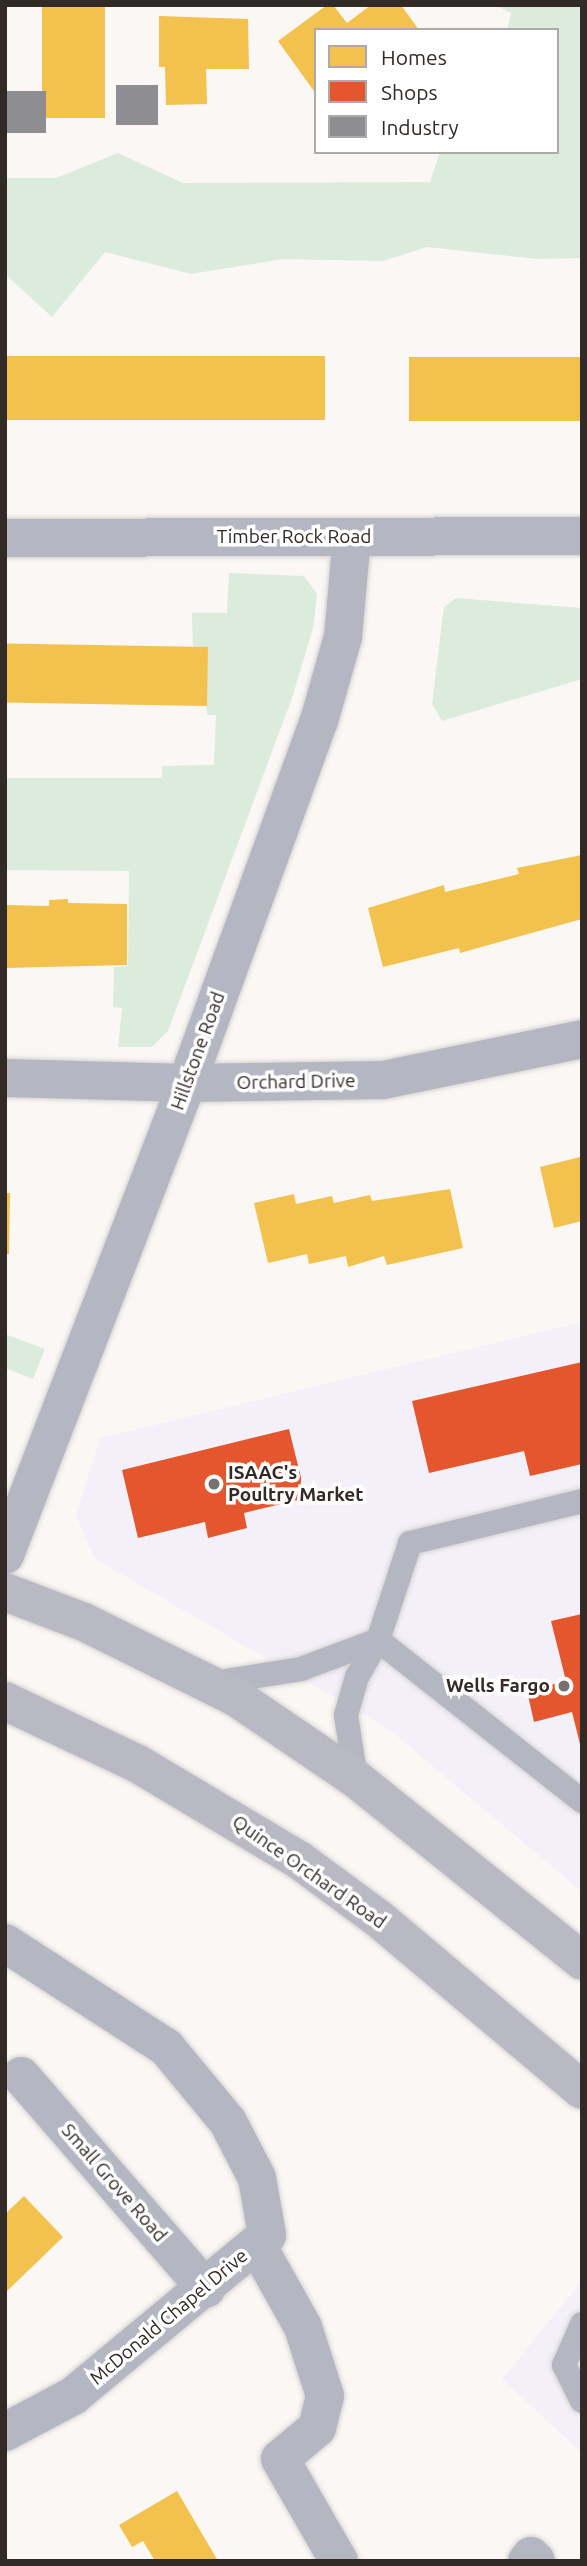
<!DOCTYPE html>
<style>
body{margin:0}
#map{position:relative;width:587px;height:2566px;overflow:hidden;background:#faf7f5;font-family:Ubuntu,sans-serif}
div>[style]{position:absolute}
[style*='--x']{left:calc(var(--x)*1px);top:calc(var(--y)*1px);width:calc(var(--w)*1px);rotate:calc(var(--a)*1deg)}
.commercial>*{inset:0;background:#f4f0f9}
.green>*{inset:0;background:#dbebdc}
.homes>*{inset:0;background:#f2c14e;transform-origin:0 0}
.shops>*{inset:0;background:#e4572e}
.industry>*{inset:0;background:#8d8d92;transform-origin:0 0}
.roads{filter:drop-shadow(0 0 2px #d5d2d1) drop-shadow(0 0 2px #d5d2d1)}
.service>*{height:24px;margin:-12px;padding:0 12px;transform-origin:12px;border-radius:12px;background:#b4b6c1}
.minor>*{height:38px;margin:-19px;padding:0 19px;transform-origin:19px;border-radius:19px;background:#b4b6c1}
.primary>*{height:38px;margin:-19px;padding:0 19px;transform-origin:19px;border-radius:19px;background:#b8b9c2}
.dots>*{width:19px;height:19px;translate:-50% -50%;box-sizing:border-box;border:4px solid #fff;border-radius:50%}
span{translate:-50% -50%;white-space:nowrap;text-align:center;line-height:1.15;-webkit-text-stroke:7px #fff;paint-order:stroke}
.street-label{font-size:19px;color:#312a26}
.poi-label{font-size:19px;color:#312a26;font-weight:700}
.left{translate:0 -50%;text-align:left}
.right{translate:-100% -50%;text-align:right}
.frame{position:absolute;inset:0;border:7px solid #312a26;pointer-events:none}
.legend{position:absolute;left:314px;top:28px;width:245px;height:126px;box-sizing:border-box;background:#fff;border:2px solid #adaaa8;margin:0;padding:9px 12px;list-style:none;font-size:21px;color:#312a26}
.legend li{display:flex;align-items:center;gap:14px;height:35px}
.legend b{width:35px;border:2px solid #adaaa8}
</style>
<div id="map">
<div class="commercial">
<div style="clip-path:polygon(582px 1322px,582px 1892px,390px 1730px,95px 1559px,76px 1515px,100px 1438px)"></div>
<div style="clip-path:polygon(582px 2281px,582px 2453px,502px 2379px)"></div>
</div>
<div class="green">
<div style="clip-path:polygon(494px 5px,582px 5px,582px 258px,538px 259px,427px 247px,383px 261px,283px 259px,191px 274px,105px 252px,52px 317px,5px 274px,5px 178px,56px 178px,118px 153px,183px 183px,430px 182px,440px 152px,557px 152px,557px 30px,507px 30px,511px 13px)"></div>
<div style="clip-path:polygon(229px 573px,304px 576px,317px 594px,313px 628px,292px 698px,168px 1031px,152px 1047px,118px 1047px,122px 1008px,113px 1007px,114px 967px,128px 966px,129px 871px,5px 870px,5px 778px,162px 778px,162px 766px,214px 765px,216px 715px,207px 715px,206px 654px,193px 653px,192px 613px,227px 613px)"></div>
<div style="clip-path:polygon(456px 598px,582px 608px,582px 679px,442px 721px,432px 704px,444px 607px)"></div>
<div style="clip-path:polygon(5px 1334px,45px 1349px,33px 1379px,5px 1368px)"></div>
</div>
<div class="homes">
<div style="left:42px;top:5px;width:63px;height:113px"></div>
<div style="clip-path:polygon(327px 5px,333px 5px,347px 23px,371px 5px,401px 5px,419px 30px,316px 30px,316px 94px,278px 41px)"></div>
<div style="clip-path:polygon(159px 16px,248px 19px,249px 69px,206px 69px,207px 104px,166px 105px,165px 67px,159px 67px)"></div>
<div style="left:325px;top:356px;width:64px;height:320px;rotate:90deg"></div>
<div style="left:409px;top:357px;width:173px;height:64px"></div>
<div style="left:208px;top:647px;width:59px;height:203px;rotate:91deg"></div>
<div style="clip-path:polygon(582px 855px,582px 919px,460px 953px,459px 948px,383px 967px,368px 908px,444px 885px,445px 892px,519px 874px,517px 868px)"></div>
<div style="clip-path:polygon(68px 899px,68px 903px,127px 904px,127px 965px,5px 968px,5px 905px,49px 906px,49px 900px)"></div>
<div style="clip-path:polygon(580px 1157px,582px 1221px,554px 1228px,540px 1167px)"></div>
<div style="clip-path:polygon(450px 1189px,463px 1248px,387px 1265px,384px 1256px,348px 1267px,346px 1256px,309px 1264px,307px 1254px,268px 1263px,254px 1203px,294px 1194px,296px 1204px,332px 1196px,334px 1203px,370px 1195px,372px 1201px)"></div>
<div style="clip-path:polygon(5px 1193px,10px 1193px,9px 1254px,5px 1254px)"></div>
<div style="clip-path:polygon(24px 2196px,63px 2237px,5px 2293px,5px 2214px)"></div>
<div style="clip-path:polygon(177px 2491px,218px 2561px,155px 2561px,143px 2541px,132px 2547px,119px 2525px)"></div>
</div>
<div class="shops">
<div style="clip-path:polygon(582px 1362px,582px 1464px,530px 1476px,524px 1451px,429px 1473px,412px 1401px)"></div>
<div style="clip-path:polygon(289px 1429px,306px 1498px,244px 1513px,247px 1528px,208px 1538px,205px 1522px,138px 1538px,122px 1470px)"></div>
<div style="clip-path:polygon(582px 1614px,582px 1748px,581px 1748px,572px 1712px,534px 1722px,527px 1691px,566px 1681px,551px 1621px)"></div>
</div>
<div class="industry">
<div style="left:116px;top:85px;width:42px;height:40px"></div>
<div style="left:5px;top:91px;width:41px;height:42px"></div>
</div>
<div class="roads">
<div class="service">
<div style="--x:378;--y:1640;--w:260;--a:38.3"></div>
<div style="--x:213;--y:1683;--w:89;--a:-9"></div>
<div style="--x:301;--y:1669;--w:82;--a:-20.6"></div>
<div style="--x:356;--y:1779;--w:65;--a:-98.9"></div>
<div style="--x:346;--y:1715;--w:40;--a:-74"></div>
<div style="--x:357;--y:1677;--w:43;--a:-60.4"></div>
<div style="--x:378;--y:1640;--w:102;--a:-71.7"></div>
<div style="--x:410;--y:1543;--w:177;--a:-13.7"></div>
<div style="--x:582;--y:2324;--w:45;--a:113.7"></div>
<div style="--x:564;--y:2365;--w:40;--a:63.4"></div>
</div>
<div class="minor">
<div style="--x:5;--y:538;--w:577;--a:-0.2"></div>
<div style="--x:5;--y:1078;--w:182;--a:1.6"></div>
<div style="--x:187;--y:1083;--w:196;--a:-0.9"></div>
<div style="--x:383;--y:1080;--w:203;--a:-11.6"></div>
<div style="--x:5;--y:1555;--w:506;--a:-68.91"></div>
<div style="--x:187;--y:1083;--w:385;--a:-70"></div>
<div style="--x:319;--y:721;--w:87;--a:-74.1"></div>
<div style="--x:343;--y:637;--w:100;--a:-84.9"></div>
<div style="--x:5;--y:1943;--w:192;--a:32.9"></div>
<div style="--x:166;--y:2047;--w:97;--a:50.4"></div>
<div style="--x:228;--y:2122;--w:63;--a:62.6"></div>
<div style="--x:257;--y:2178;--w:58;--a:80"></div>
<div style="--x:267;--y:2235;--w:252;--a:140.3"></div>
<div style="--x:73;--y:2396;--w:77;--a:152.1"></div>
<div style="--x:21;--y:2076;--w:282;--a:49"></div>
<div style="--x:257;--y:2245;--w:94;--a:60.7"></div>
<div style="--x:303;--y:2327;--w:72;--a:72.3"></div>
<div style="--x:325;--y:2396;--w:33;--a:104"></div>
<div style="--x:317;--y:2428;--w:48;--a:140"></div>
<div style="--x:280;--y:2459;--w:118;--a:60"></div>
<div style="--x:527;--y:2561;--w:6;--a:-51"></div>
<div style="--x:531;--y:2556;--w:7;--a:45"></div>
</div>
<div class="primary">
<div style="--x:5;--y:1592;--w:85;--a:20.8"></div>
<div style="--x:84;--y:1622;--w:171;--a:26.4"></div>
<div style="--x:237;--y:1698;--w:144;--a:34.2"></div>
<div style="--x:356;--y:1779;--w:290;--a:38.8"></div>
<div style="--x:5;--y:1701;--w:147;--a:25.3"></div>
<div style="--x:138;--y:1764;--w:187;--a:30.8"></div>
<div style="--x:299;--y:1860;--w:99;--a:36.4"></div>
<div style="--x:379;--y:1919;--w:265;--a:40.1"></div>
</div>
</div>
<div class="dots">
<div style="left:214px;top:1484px;background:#77726e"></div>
<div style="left:564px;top:1686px;background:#77726e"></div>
</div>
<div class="street-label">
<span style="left:294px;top:537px">Timber Rock Road</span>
<span style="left:198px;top:1051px;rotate:-70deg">Hillstone Road</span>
<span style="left:296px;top:1082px;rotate:-1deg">Orchard Drive</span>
<span style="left:309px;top:1872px;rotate:35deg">Quince Orchard Road</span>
<span style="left:114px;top:2183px;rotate:49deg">Small Grove Road</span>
<span style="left:169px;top:2317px;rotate:-40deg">McDonald Chapel Drive</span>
</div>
<div class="poi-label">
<span class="left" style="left:228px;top:1484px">ISAAC's<br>Poultry Market</span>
<span class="right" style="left:550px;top:1686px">Wells Fargo</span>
</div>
<div class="frame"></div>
<ul class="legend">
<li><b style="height:19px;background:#f2c14e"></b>Homes</li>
<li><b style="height:19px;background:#e4572e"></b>Shops</li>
<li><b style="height:19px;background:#8d8d92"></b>Industry</li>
</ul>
</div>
